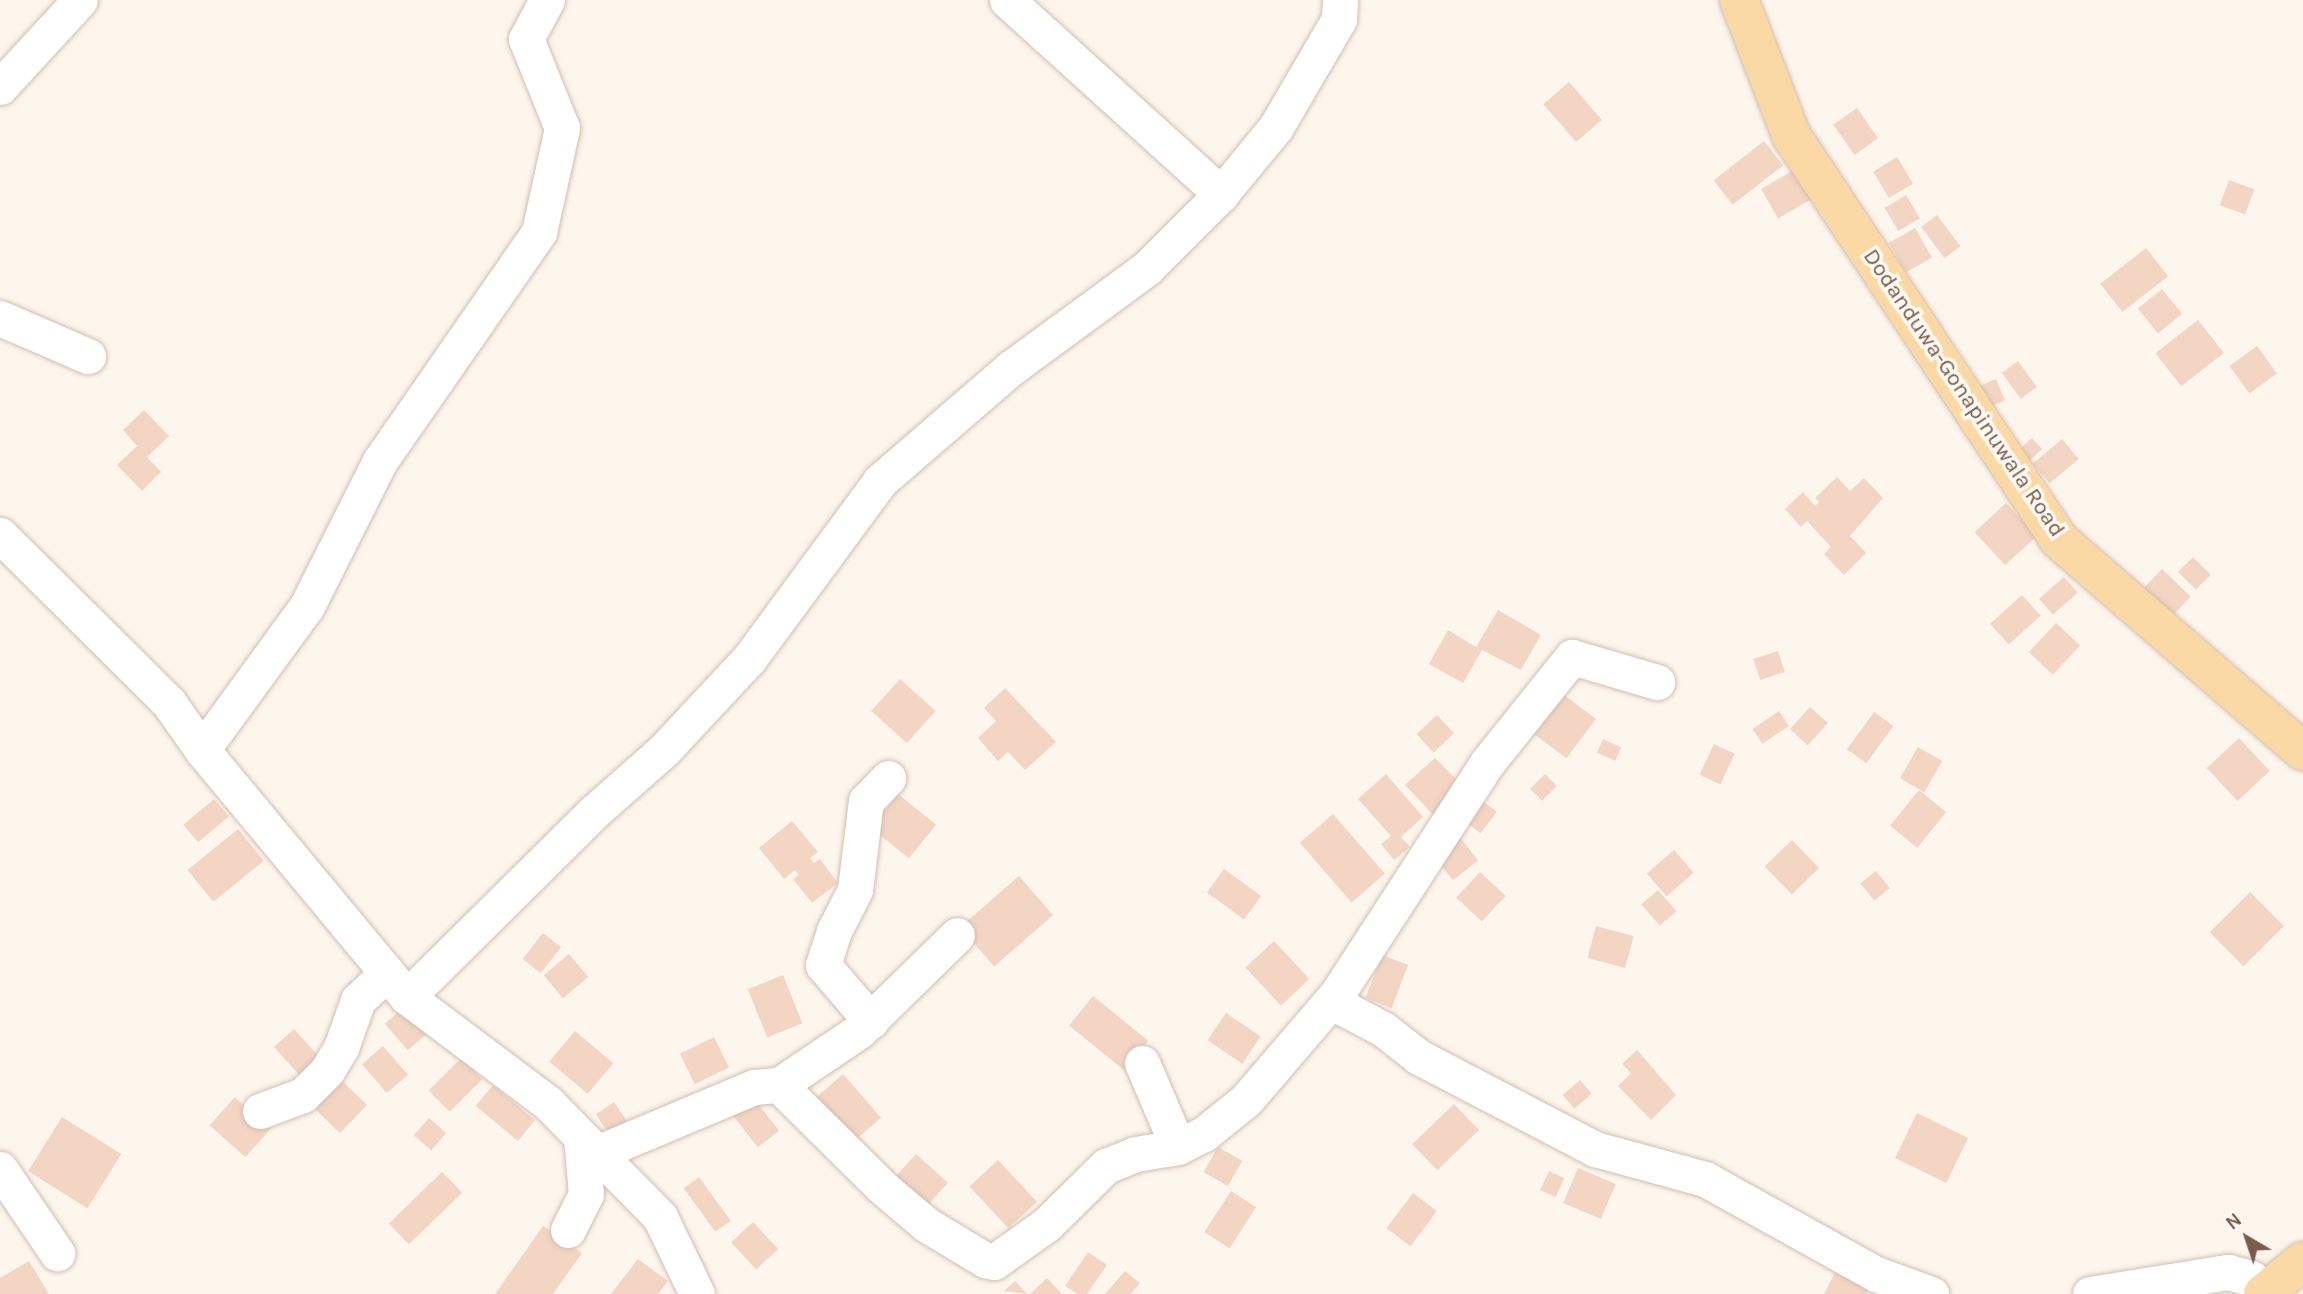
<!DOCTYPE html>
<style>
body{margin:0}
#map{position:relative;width:2303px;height:1294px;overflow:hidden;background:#fdf6ec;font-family:Karla,sans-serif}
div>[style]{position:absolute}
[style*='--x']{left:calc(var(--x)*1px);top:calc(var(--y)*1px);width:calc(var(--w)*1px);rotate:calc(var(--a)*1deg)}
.building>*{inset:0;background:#f3d5c3;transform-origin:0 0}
.roads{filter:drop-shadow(0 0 2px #d1beb0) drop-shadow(0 0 2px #d1beb0)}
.minor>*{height:35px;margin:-17.5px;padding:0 17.5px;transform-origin:17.5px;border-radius:17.5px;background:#fff}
.major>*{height:38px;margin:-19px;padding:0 19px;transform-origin:19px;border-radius:19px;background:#fbd9a5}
span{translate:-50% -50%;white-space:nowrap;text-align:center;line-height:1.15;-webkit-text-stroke:7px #fffaf3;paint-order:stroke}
.street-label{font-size:23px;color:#7a5c4d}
.north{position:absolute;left:2212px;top:1203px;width:70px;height:70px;-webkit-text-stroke:5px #fffaf3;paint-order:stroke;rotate:321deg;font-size:19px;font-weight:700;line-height:28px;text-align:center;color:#7a5c4d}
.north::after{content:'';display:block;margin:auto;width:24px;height:32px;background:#7a5c4d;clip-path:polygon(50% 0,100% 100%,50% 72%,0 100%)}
</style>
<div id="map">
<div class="building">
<div style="left:1569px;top:82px;width:50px;height:34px;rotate:49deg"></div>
<div style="left:1857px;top:108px;width:37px;height:29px;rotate:55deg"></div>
<div style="left:1764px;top:141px;width:31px;height:64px;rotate:52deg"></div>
<div style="left:1897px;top:157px;width:31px;height:28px;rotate:59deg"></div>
<div style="left:1794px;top:170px;width:34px;height:38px;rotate:60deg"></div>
<div style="left:2229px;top:180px;width:27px;height:27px;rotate:20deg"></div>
<div style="left:1906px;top:195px;width:27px;height:25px;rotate:59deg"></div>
<div style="left:1937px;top:215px;width:39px;height:20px;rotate:53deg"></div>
<div style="left:1915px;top:228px;width:34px;height:30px;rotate:60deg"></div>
<div style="left:2146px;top:248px;width:36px;height:58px;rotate:52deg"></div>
<div style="left:2162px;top:289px;width:32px;height:31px;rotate:51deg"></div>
<div style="left:2198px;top:320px;width:42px;height:54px;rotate:52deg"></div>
<div style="left:2257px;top:346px;width:34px;height:34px;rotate:54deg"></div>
<div style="left:2018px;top:361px;width:32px;height:20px;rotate:54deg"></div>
<div style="left:1996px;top:379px;width:23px;height:17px;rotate:67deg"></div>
<div style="clip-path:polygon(144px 410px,169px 436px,147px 457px,161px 472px,142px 491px,117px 465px,137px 446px,123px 430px)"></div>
<div style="left:2032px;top:438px;width:15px;height:23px;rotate:48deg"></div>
<div style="left:2062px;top:439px;width:26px;height:38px;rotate:50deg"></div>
<div style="clip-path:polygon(1837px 477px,1850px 491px,1864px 478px,1883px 498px,1850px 536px,1866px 553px,1844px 575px,1824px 554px,1831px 547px,1807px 521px,1801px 527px,1785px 509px,1803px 492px,1815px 506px,1819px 502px,1815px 498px)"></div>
<div style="left:2006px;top:503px;width:45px;height:43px;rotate:47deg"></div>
<div style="left:2193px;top:557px;width:25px;height:21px;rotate:45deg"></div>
<div style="left:2162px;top:569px;width:40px;height:33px;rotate:44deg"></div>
<div style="left:2064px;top:577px;width:21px;height:33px;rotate:49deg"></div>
<div style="left:2022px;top:595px;width:28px;height:43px;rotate:48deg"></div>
<div style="clip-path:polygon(1498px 610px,1541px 635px,1521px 670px,1482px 650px,1463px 683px,1429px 664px,1448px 630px,1476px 647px)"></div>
<div style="left:2056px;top:623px;width:33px;height:40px;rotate:43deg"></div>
<div style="left:1778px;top:651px;width:22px;height:26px;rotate:72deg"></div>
<div style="left:900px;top:679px;width:48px;height:43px;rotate:42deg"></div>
<div style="clip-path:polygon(1005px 688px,1056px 742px,1025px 770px,1008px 752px,998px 761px,978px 738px,996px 721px,984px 708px)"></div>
<div style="left:1564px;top:695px;width:40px;height:49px;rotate:37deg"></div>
<div style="left:1810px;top:707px;width:24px;height:30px;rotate:42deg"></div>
<div style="left:1779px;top:711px;width:18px;height:32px;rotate:56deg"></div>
<div style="left:1874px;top:712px;width:24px;height:46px;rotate:36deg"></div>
<div style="left:1437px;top:715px;width:25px;height:28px;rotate:47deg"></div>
<div style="left:2239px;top:738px;width:45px;height:44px;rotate:47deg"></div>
<div style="left:1603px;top:739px;width:20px;height:15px;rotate:24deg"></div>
<div style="left:1714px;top:744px;width:23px;height:34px;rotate:25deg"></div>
<div style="left:1918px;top:747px;width:28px;height:36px;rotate:30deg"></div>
<div style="clip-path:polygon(1435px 758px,1464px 787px,1439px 821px,1405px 785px)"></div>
<div style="clip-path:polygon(1386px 774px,1423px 817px,1401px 837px,1410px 847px,1394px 860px,1381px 844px,1391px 836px,1358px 799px)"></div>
<div style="left:1545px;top:774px;width:17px;height:21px;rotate:45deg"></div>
<div style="left:1919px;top:790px;width:35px;height:46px;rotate:39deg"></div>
<div style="left:898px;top:794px;width:49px;height:43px;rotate:39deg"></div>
<div style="left:1476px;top:796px;width:26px;height:27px;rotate:37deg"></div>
<div style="left:214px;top:799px;width:23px;height:40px;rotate:50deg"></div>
<div style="left:1333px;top:814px;width:79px;height:44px;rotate:49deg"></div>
<div style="clip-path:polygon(792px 821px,818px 852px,810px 858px,814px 863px,820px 859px,838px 883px,812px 903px,793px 879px,799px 875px,795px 870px,784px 879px,759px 848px)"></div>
<div style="left:238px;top:829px;width:41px;height:65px;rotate:51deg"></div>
<div style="left:1459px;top:836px;width:31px;height:32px;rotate:52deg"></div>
<div style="left:1792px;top:840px;width:39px;height:38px;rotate:46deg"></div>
<div style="left:1674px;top:850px;width:30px;height:36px;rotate:49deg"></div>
<div style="left:1224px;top:869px;width:46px;height:29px;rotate:36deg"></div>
<div style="left:1876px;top:871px;width:22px;height:20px;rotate:51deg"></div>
<div style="left:1480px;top:872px;width:35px;height:35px;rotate:43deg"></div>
<div style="left:1019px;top:876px;width:52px;height:78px;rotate:49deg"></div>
<div style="left:1658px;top:890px;width:28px;height:22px;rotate:49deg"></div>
<div style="left:2250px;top:892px;width:48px;height:57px;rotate:45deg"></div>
<div style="left:1596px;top:926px;width:39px;height:33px;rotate:15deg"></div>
<div style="left:543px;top:933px;width:23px;height:33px;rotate:38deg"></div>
<div style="left:1274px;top:941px;width:52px;height:39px;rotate:47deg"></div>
<div style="left:569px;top:954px;width:30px;height:33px;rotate:50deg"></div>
<div style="left:1382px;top:955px;width:28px;height:46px;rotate:21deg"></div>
<div style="left:783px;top:975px;width:52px;height:38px;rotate:68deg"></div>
<div style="left:1093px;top:996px;width:71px;height:38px;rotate:39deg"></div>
<div style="left:403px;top:1008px;width:35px;height:24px;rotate:49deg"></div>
<div style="left:1226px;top:1013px;width:42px;height:33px;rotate:34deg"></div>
<div style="left:294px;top:1029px;width:39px;height:27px;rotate:48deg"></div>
<div style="left:575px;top:1031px;width:50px;height:40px;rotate:40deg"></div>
<div style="left:714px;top:1037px;width:34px;height:38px;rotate:64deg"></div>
<div style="left:383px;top:1046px;width:38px;height:28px;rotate:49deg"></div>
<div style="clip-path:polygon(1637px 1050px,1676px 1095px,1651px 1120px,1618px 1086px,1631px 1073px,1622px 1064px)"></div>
<div style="left:461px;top:1058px;width:30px;height:46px;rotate:45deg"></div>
<div style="left:843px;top:1074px;width:58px;height:38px;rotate:49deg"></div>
<div style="left:339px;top:1078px;width:39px;height:39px;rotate:44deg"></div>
<div style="left:1580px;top:1080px;width:18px;height:23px;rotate:49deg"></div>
<div style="left:493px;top:1085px;width:55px;height:27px;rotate:40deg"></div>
<div style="left:235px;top:1097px;width:48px;height:38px;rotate:42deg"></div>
<div style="left:755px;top:1100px;width:39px;height:27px;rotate:52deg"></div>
<div style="left:614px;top:1102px;width:23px;height:22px;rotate:56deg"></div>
<div style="left:1454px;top:1104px;width:36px;height:58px;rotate:46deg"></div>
<div style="left:1917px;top:1113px;width:57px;height:50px;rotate:26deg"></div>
<div style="left:62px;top:1117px;width:70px;height:64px;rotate:32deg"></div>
<div style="left:429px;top:1118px;width:23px;height:23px;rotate:41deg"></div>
<div style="left:1218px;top:1147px;width:28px;height:29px;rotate:30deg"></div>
<div style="left:916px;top:1154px;width:43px;height:40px;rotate:42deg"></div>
<div style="left:998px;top:1160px;width:57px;height:39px;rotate:47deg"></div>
<div style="left:1578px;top:1168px;width:41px;height:38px;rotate:23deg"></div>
<div style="left:1549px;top:1171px;width:17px;height:21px;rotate:25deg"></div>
<div style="left:442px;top:1172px;width:29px;height:74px;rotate:46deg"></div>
<div style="left:699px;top:1177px;width:54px;height:19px;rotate:54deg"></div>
<div style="left:1231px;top:1191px;width:30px;height:49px;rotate:33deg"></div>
<div style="left:1413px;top:1193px;width:30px;height:44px;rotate:37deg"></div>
<div style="left:753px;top:1222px;width:37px;height:30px;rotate:47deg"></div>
<div style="clip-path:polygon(543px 1226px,582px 1253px,553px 1294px,495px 1294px)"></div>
<div style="clip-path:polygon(1088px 1252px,1107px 1265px,1087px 1294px,1078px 1294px,1065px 1286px)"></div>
<div style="clip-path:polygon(638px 1259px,668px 1281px,658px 1294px,611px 1294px)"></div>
<div style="clip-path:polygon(29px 1261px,49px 1294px,0 1294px,0 1278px)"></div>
<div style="clip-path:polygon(1125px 1271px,1140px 1283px,1131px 1294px,1105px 1294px)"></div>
<div style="clip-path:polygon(1835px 1272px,1869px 1290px,1867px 1294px,1824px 1294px)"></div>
<div style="clip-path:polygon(1047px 1278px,1062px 1294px,1030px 1294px)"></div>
<div style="clip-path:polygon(1015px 1281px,1027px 1294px,1004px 1291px)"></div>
</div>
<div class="roads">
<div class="minor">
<div style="--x:1007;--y:0;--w:289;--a:42.2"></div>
<div style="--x:0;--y:87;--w:118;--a:-47.4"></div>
<div style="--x:0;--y:318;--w:96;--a:23.4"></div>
<div style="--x:0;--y:535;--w:238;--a:44.8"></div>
<div style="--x:169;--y:703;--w:57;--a:54.9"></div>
<div style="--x:202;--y:750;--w:321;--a:50.3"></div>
<div style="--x:407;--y:997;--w:176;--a:36.9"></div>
<div style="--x:548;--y:1103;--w:160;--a:45.5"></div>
<div style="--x:660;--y:1217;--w:85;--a:64.3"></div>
<div style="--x:202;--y:750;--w:178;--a:-53.9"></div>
<div style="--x:307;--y:606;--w:162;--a:-63.3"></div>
<div style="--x:380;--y:461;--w:279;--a:-55.2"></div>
<div style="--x:539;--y:232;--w:107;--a:-77.5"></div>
<div style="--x:562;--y:128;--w:96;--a:-112"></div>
<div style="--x:526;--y:39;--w:44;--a:-61.7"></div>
<div style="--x:407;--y:997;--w:264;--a:-44.7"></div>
<div style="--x:595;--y:811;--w:92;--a:-41.5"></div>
<div style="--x:664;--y:750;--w:125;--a:-47"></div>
<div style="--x:749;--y:659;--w:221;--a:-53.6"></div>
<div style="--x:880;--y:481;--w:173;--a:-40.8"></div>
<div style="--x:1011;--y:368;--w:169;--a:-36.3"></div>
<div style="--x:1147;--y:268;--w:105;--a:-45"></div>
<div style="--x:1221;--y:194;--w:87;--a:-50.6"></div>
<div style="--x:1276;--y:127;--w:125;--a:-59.7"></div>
<div style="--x:1339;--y:19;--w:19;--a:-87"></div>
<div style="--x:1332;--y:1002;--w:58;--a:27.9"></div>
<div style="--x:1383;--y:1029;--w:46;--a:37.9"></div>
<div style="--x:1419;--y:1057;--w:199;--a:27.6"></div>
<div style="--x:1595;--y:1149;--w:114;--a:15.3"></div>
<div style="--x:1705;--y:1179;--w:196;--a:29.1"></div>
<div style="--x:1876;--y:1274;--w:59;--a:20"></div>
<div style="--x:871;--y:1021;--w:74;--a:-130.6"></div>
<div style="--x:823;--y:965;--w:36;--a:-72"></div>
<div style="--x:834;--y:931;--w:46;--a:-62.9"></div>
<div style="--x:855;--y:890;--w:90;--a:-83"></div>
<div style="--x:866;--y:801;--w:32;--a:-46"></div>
<div style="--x:1142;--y:1063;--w:91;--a:66.8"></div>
<div style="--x:779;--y:1085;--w:97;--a:-34"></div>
<div style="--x:859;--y:1031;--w:137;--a:-44.4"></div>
<div style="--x:260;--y:1111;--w:46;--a:-20.4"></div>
<div style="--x:303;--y:1095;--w:34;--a:-45"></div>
<div style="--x:327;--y:1071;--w:27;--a:-59"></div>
<div style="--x:341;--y:1048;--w:51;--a:-70.5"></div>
<div style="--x:358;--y:1000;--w:40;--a:-43"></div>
<div style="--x:597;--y:1153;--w:170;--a:-22.8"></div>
<div style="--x:754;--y:1087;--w:25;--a:-5"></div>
<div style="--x:779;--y:1085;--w:145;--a:44.7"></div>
<div style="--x:882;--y:1187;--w:59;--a:40.2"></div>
<div style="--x:927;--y:1225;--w:68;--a:31.1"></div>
<div style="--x:985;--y:1260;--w:9;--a:13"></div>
<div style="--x:994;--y:1262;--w:65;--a:-35.6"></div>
<div style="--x:1047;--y:1224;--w:83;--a:-44.5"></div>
<div style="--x:1106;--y:1166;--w:31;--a:-22"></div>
<div style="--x:1135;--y:1154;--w:44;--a:-9.2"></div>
<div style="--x:1178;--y:1147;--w:29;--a:-27"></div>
<div style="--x:1204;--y:1134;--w:55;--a:-39.1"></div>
<div style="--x:1247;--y:1099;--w:138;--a:-49.4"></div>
<div style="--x:1337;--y:994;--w:275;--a:-57"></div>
<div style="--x:1487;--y:763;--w:136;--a:-51.3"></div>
<div style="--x:1572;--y:657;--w:89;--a:16.4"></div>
<div style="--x:0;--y:1169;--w:102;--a:55.8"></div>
<div style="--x:568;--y:1230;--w:40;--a:-63.4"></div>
<div style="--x:586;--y:1194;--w:57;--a:-95"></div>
<div style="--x:2090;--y:1294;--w:140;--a:-9.1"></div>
<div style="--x:2228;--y:1272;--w:24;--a:15"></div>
<div style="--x:2251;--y:1278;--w:20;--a:41"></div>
</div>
<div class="major">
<div style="--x:1739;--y:0;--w:145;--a:68.9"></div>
<div style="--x:1791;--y:135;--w:484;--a:56.5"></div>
<div style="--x:2058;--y:539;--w:324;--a:40.9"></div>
<div style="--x:2263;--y:1294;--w:52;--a:-39.5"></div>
</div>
</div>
<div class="street-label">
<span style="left:1964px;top:393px;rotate:56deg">Dodanduwa-Gonapinuwala Road</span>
</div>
<div class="north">N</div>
</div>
